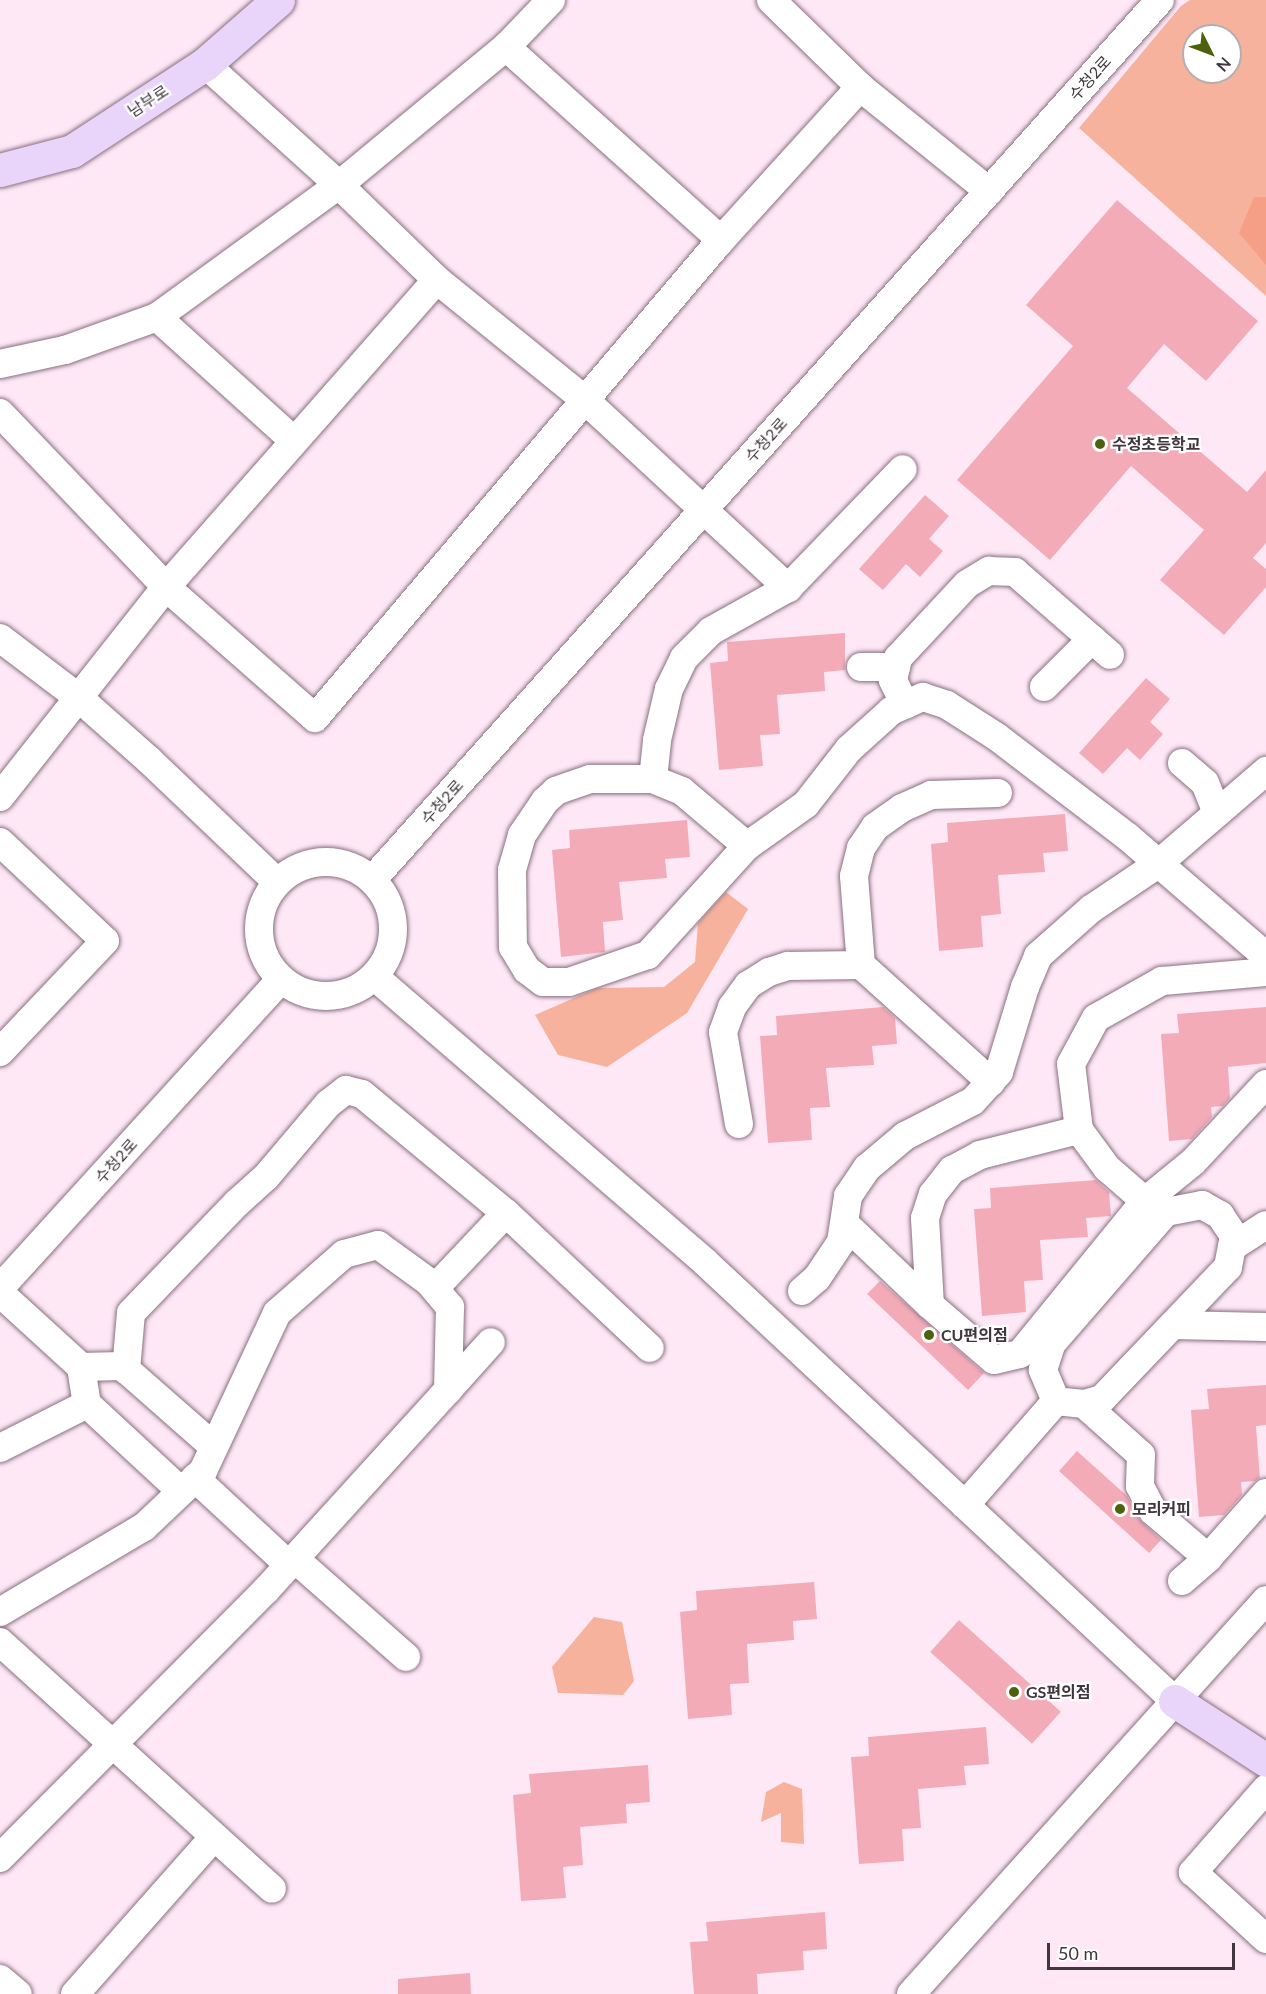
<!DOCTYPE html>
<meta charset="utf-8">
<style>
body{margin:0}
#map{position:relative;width:1266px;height:1994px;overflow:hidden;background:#fee8f6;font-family:Lato,"Noto Sans KR",sans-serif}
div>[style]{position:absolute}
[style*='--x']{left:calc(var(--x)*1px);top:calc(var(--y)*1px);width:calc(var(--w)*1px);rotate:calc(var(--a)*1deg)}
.green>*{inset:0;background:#f7b29d}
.forest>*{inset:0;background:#f59f86}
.building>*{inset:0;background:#f4abb8;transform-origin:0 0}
.roads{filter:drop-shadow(0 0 2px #897080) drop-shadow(0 0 2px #897080)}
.minor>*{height:28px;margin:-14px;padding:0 14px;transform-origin:14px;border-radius:14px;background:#fff}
.minor>.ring{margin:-14px;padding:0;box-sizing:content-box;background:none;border:28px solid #fff;border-radius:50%}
.major>*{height:33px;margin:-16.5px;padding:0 16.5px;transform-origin:16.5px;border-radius:16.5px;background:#ead5fa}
.dots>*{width:16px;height:16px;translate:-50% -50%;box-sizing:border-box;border:3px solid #fff;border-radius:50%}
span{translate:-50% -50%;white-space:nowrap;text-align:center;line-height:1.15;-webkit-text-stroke:4.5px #fff;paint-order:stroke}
.street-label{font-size:16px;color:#40363d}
.poi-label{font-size:16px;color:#40363d;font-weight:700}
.left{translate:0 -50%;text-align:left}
.north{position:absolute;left:1182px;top:24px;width:60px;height:60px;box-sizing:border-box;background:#fff;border:2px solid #b3afb1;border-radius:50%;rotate:132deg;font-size:16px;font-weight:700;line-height:24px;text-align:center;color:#40363d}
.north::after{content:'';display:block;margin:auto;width:21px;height:27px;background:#4d620c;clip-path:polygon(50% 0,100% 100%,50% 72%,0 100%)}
.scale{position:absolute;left:1047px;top:1943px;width:188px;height:27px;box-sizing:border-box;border:3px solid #40363d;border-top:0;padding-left:8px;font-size:18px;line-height:21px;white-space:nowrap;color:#40363d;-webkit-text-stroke:4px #fff;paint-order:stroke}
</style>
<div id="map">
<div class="green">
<div style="clip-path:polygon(evenodd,1190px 0,1266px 0,1266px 296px,1079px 128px,1181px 6px,1190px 0,1194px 36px,1230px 36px,1230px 72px,1194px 72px,1194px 36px)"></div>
<div style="clip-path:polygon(726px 892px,748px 909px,687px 1013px,607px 1067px,558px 1055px,535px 1015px,597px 988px,664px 987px,695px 962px,698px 923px)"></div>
<div style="clip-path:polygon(594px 1617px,622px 1622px,634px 1681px,623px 1695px,558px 1693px,552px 1667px)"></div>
<div style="clip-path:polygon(784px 1782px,802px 1789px,804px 1844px,781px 1842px,781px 1813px,761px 1822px,766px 1792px)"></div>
</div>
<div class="forest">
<div style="clip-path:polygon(1254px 197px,1266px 197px,1266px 265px,1239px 233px)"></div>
</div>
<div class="building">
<div style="clip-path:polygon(1117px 200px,1258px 321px,1206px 381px,1164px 344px,1127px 388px,1247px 492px,1266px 470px,1266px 543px,1253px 558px,1266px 569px,1266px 587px,1224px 635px,1160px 580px,1204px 530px,1131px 466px,1050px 560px,957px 480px,1073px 346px,1026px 305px)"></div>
<div style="clip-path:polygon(925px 495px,949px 516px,929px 539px,943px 551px,920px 577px,906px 564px,883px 590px,859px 569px)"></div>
<div style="clip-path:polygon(845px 633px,845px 670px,824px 672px,825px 691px,777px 695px,780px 734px,760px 735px,763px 766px,719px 770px,710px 663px,728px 661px,727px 642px)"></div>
<div style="clip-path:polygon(1146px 678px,1170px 699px,1150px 722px,1163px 734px,1140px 760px,1127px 748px,1103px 774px,1079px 753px)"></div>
<div style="clip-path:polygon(1065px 814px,1068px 851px,1043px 853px,1045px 872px,998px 875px,1001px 914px,981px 916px,983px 947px,939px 951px,931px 844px,948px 842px,947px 823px)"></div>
<div style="clip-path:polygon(687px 820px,690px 857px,665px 859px,667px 878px,619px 882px,623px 920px,603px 922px,605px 952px,561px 957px,552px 850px,570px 848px,569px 830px)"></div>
<div style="clip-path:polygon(883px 1007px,895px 1018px,897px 1044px,872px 1046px,874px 1065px,826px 1068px,830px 1107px,810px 1108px,812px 1140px,768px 1143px,760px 1036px,777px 1035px,776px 1016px)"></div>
<div style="clip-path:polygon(1266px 1007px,1266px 1063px,1228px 1067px,1230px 1098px,1223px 1106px,1211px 1107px,1212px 1117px,1192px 1139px,1169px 1141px,1161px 1034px,1179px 1033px,1177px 1014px)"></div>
<div style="clip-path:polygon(1096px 1180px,1109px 1192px,1111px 1216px,1086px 1218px,1088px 1237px,1040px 1240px,1043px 1280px,1024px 1281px,1026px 1312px,982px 1316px,974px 1209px,991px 1208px,990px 1188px)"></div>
<div style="clip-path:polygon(880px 1281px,984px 1373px,968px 1390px,867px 1294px)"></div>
<div style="clip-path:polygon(1266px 1385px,1266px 1425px,1256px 1426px,1260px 1478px,1255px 1481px,1241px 1482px,1242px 1495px,1224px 1515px,1199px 1517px,1191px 1410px,1209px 1409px,1207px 1389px)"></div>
<div style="clip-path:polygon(1077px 1451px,1127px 1496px,1139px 1519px,1161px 1540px,1149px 1553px,1059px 1471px)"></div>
<div style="clip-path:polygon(814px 1582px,817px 1619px,793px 1621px,794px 1640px,747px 1644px,749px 1683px,730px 1684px,732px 1715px,688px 1719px,680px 1612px,697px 1610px,696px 1591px)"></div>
<div style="left:959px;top:1620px;width:137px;height:43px;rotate:42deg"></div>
<div style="clip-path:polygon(986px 1727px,989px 1764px,964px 1766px,966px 1785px,918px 1789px,921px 1828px,902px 1829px,904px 1861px,859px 1864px,851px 1757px,869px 1756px,868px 1737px)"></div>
<div style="clip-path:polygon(648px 1765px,650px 1802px,626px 1804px,627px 1823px,580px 1827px,583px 1865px,563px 1867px,566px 1898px,521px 1901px,513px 1795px,531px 1793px,529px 1774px)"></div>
<div style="clip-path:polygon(825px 1912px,827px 1949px,803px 1951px,804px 1970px,757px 1974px,758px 1994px,694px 1994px,690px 1942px,708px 1941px,706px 1922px)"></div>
<div style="clip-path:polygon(470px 1973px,471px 1994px,398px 1994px,398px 1979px)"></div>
</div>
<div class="roads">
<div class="minor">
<div style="--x:771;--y:0;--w:124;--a:44.3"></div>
<div style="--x:860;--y:87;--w:166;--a:38.9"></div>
<div style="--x:506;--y:47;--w:289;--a:41.9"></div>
<div style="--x:205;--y:64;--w:181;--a:42.1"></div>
<div style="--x:339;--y:185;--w:136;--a:44.1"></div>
<div style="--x:437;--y:280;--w:191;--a:39"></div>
<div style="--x:585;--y:400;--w:277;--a:42.8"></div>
<div style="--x:157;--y:317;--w:183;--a:42.1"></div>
<div style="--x:0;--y:364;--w:66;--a:-12.2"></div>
<div style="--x:65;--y:350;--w:98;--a:-19.7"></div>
<div style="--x:157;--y:317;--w:225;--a:-36"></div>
<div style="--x:339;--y:185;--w:217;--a:-39.6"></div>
<div style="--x:506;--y:47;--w:65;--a:-46.2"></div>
<div style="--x:0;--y:413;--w:240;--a:46.3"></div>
<div style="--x:166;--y:587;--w:198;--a:41.3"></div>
<div style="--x:315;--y:718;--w:627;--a:-49.66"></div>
<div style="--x:721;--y:240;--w:207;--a:-47.7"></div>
<div style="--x:0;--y:638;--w:99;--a:37.2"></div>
<div style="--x:79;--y:698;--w:95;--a:41.6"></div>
<div style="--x:150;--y:761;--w:175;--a:43.6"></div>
<div style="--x:861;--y:667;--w:35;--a:0"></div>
<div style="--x:1044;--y:687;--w:68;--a:-45"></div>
<div style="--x:905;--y:705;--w:28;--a:-116"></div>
<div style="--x:893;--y:680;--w:23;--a:-77"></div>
<div style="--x:898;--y:658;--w:101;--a:-47"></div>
<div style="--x:967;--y:584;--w:26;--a:-31"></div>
<div style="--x:989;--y:571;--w:26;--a:2"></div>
<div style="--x:1015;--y:572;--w:126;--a:41.1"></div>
<div style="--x:1182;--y:763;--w:30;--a:41"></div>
<div style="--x:1205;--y:783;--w:32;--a:68"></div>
<div style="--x:653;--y:779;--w:39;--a:-84"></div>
<div style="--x:657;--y:740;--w:52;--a:-76.8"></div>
<div style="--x:669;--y:689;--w:34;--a:-64"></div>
<div style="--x:684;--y:658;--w:38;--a:-45"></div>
<div style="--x:711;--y:631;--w:88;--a:-29.2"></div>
<div style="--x:788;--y:588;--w:165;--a:-46"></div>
<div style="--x:0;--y:797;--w:268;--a:-51.7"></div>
<div style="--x:166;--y:587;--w:409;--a:-48.6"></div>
<div style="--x:0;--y:842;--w:144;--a:43.3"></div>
<div style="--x:105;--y:941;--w:153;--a:133.4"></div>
<div style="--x:747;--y:846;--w:85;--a:-139.8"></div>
<div style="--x:682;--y:791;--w:31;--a:-158"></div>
<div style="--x:653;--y:779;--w:63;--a:180"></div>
<div style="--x:590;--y:779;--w:36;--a:161"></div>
<div style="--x:556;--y:791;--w:15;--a:138"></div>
<div style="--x:545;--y:801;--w:41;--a:124.1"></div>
<div style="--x:522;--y:835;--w:36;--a:106"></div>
<div style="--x:512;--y:870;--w:77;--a:89.3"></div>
<div style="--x:513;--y:947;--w:27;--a:59"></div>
<div style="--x:527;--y:970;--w:20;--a:37"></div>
<div style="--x:543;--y:982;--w:26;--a:0"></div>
<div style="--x:569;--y:982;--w:83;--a:-18.9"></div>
<div style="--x:648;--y:955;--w:147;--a:-47.8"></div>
<div style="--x:747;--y:846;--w:72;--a:-35.4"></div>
<div style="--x:806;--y:804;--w:70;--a:-52"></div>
<div style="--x:849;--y:749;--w:57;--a:-42.1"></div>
<div style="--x:891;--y:711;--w:35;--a:-24"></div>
<div style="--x:923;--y:697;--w:25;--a:18"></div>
<div style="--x:947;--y:705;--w:59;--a:32.6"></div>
<div style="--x:997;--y:737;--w:165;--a:37.4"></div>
<div style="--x:1128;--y:837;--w:182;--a:40.8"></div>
<div class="ring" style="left:259px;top:862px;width:106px;height:106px"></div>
<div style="--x:372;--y:880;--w:1181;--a:-48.16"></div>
<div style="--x:861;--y:965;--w:89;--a:-94.5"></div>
<div style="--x:854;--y:876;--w:29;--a:-76"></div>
<div style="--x:861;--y:848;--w:25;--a:-56"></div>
<div style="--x:875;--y:827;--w:33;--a:-35"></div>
<div style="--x:902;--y:808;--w:32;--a:-24"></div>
<div style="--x:931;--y:795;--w:67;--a:-1.7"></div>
<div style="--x:375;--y:977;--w:436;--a:40.8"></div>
<div style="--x:705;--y:1262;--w:643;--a:43.05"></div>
<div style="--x:739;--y:1124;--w:93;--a:-99.9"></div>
<div style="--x:723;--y:1032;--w:27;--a:-70"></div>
<div style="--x:732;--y:1007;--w:27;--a:-54"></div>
<div style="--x:748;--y:985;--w:25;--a:-32"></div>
<div style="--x:769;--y:972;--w:20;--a:-18"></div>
<div style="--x:788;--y:966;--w:73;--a:-0.8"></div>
<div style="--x:861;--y:965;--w:175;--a:42"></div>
<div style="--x:1145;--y:1201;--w:50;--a:-139"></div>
<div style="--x:1107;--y:1168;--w:47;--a:-126.4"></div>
<div style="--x:1079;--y:1130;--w:66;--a:-96.9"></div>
<div style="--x:1071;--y:1064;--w:52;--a:-61.5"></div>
<div style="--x:1096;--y:1018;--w:76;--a:-29.3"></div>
<div style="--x:1162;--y:981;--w:104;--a:-4.9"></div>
<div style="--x:1202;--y:1205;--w:21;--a:29"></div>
<div style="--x:1220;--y:1215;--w:25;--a:56"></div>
<div style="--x:1234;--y:1236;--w:32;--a:101"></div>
<div style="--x:1228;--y:1267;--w:182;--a:133.7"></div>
<div style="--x:1102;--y:1399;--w:19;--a:164"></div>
<div style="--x:1084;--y:1404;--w:28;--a:-174"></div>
<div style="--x:1056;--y:1401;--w:34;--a:-113"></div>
<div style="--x:1043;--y:1370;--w:28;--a:-72"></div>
<div style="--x:1052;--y:1343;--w:174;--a:-49"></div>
<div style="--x:1166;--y:1212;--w:37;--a:-11"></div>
<div style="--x:846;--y:1225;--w:116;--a:43.6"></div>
<div style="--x:930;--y:1305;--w:84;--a:40.7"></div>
<div style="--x:994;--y:1360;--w:27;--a:-13"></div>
<div style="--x:1020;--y:1354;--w:198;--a:-50.8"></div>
<div style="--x:1145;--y:1201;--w:62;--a:-39.1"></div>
<div style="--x:1193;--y:1162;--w:107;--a:-46.9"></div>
<div style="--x:1232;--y:1247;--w:40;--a:-32.9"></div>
<div style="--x:0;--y:1288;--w:416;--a:-47.7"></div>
<div style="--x:435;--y:1288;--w:103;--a:-46.6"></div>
<div style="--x:802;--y:1291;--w:20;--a:-41"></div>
<div style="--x:817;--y:1278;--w:43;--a:-56.3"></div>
<div style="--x:841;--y:1242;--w:47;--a:-81.3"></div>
<div style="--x:848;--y:1196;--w:34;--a:-56"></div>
<div style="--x:867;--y:1168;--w:50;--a:-40.1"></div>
<div style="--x:905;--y:1136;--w:76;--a:-27.2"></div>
<div style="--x:973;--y:1101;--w:39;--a:-48"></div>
<div style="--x:999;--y:1072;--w:89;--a:-73"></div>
<div style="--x:1025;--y:987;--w:34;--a:-67"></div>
<div style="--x:1038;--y:956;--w:71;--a:-41.6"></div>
<div style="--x:1091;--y:909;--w:81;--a:-33.9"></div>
<div style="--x:1158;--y:864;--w:143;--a:-40.7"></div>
<div style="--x:0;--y:1293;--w:110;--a:42.4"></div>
<div style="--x:81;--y:1367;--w:37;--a:81"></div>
<div style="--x:87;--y:1404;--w:128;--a:42.8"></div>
<div style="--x:930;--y:1305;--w:87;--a:-93.3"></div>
<div style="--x:925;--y:1218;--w:25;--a:-72"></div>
<div style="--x:933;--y:1194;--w:31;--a:-52"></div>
<div style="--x:952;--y:1170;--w:32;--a:-28"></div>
<div style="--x:980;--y:1155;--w:102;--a:-14.2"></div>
<div style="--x:1173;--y:1325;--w:93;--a:1.2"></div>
<div style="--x:81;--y:1367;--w:41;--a:-1.4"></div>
<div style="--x:122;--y:1366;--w:121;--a:41.3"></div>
<div style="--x:126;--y:1370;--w:57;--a:-85"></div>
<div style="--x:131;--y:1313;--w:153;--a:-46.1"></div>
<div style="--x:237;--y:1203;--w:39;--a:-42"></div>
<div style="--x:266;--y:1177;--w:96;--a:-49.7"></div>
<div style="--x:328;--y:1104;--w:23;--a:-38"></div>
<div style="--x:346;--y:1090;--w:16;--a:14"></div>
<div style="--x:362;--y:1094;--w:187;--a:39.6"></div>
<div style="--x:506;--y:1213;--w:197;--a:43.2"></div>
<div style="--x:448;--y:1390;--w:64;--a:-48.1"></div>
<div style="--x:1084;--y:1404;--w:76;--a:41.8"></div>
<div style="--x:1141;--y:1455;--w:31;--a:92"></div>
<div style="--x:1140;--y:1486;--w:28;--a:63"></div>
<div style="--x:1153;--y:1511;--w:72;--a:40.5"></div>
<div style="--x:0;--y:1448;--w:97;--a:-26.8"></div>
<div style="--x:195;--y:1478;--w:128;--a:42.8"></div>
<div style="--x:965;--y:1505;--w:138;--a:-48.8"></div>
<div style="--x:295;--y:1559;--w:148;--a:41.4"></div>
<div style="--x:1182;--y:1581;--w:35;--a:-41"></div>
<div style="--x:1208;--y:1558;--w:87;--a:-48.3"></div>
<div style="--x:0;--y:1612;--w:167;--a:-30.6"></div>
<div style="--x:144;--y:1527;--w:81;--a:-43.5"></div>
<div style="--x:203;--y:1471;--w:174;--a:-64.9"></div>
<div style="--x:277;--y:1313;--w:89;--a:-41.4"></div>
<div style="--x:344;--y:1254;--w:35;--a:-15"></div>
<div style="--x:378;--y:1245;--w:63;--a:36"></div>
<div style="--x:429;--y:1282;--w:33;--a:50"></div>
<div style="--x:450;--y:1307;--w:83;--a:91.4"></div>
<div style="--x:448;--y:1390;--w:270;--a:132.3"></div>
<div style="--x:266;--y:1590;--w:378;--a:134.8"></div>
<div style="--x:0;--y:1642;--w:367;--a:42.2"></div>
<div style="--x:1266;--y:1789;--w:111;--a:131.3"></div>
<div style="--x:1193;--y:1872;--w:99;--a:42.5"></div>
<div style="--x:0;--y:1979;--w:23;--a:40"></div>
<div style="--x:75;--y:1994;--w:210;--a:-48.5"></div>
<div style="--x:911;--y:1994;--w:530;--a:-47.98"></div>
</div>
<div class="major">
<div style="--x:0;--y:170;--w:74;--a:-14.8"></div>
<div style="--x:72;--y:151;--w:159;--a:-33.2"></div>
<div style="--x:205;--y:64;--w:97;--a:-41.2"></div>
<div style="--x:1175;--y:1701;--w:108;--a:33"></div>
</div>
</div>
<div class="dots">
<div style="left:1100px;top:444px;background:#4d620c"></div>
<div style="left:929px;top:1335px;background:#4d620c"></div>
<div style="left:1120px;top:1509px;background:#4d620c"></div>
<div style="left:1014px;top:1692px;background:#4d620c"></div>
</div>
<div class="street-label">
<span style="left:1090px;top:78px;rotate:-48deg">수청2로</span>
<span style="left:148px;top:101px;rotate:-33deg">남부로</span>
<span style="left:766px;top:440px;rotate:-48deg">수청2로</span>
<span style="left:442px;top:802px;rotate:-48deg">수청2로</span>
<span style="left:116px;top:1161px;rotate:-48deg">수청2로</span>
</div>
<div class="poi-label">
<span class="left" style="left:1112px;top:444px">수정초등학교</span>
<span class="left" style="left:941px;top:1335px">CU편의점</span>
<span class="left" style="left:1132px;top:1509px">모리커피</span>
<span class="left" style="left:1026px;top:1692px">GS편의점</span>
</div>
<div class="north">N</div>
<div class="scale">50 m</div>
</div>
